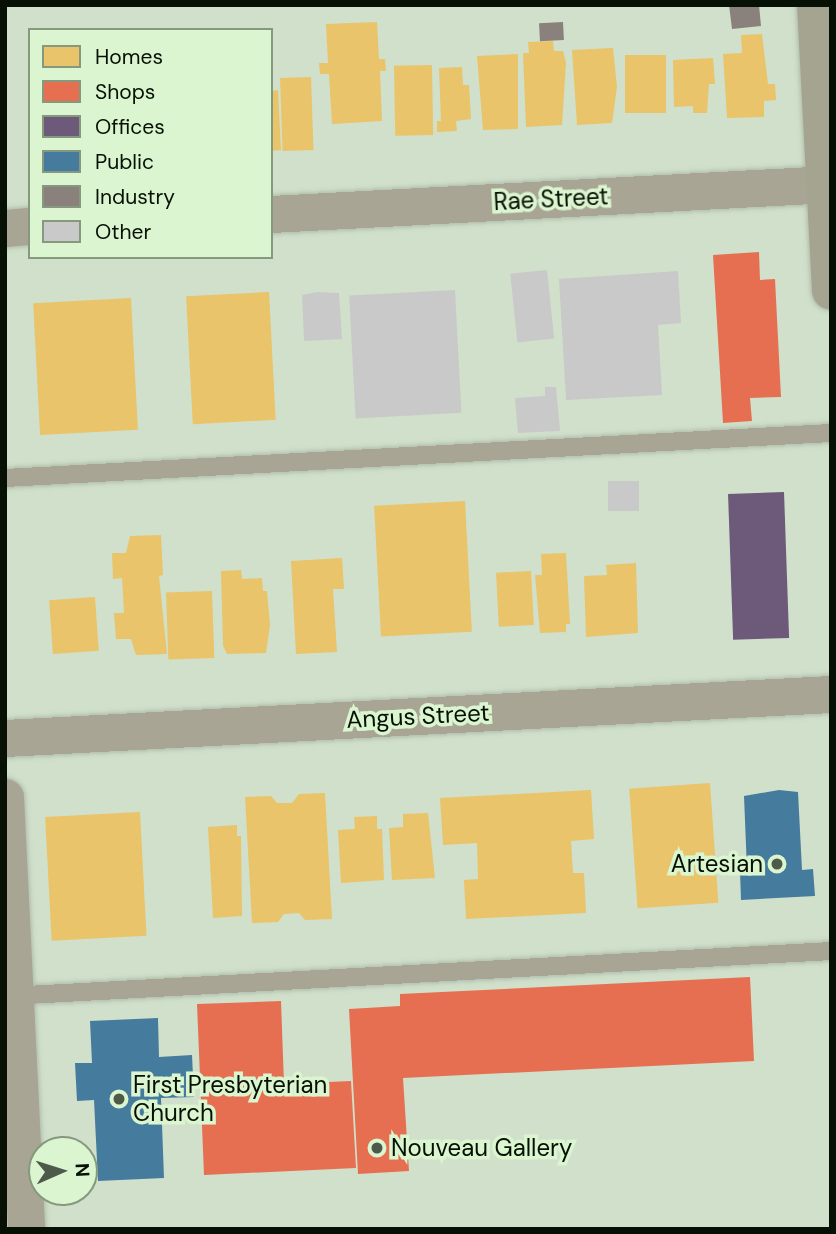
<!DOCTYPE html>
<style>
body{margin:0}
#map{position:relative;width:836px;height:1234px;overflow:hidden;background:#d0e0ca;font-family:"DM Sans",sans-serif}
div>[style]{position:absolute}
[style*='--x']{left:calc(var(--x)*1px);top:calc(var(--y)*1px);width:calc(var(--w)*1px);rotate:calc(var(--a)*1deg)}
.homes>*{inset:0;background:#e9c46a;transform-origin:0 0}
.shops>*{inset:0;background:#e76f51}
.offices>*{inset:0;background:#6d597a;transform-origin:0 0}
.public>*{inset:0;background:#457b9d}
.industry>*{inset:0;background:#8a817c;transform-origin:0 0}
.building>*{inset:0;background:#c9c9c9;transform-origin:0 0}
.roads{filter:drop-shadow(0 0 2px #b1bdac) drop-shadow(0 0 2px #b1bdac)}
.lane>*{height:18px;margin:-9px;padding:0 9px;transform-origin:9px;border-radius:9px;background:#a8a595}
.street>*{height:37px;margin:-18.5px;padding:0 18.5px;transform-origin:18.5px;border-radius:18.5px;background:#a8a595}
.secondary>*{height:38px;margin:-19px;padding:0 19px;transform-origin:19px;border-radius:19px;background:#a5a490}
.dots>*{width:19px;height:19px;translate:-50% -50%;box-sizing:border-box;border:4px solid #daf5cf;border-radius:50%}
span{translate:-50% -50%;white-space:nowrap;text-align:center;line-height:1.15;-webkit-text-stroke:7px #daf5cf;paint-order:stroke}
.street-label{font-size:24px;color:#071004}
.poi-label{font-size:24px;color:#071004}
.right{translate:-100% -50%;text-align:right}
.left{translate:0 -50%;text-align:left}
.frame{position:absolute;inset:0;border:7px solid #071004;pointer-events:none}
.legend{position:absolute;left:28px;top:28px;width:245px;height:231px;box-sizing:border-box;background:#daf5cf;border:2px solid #86997e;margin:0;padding:9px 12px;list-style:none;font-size:21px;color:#071004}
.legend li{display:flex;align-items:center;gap:14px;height:35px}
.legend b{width:35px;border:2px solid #86997e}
.north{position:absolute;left:28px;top:1136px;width:70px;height:70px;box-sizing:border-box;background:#daf5cf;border:2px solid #86997e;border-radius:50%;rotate:87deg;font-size:19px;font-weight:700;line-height:28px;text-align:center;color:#071004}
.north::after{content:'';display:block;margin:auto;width:24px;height:32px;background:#4d5949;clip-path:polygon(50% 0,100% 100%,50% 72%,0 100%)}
</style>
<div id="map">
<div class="homes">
<div style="clip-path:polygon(377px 22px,379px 59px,385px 59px,386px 71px,380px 71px,382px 121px,332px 124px,329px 74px,320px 74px,319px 63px,328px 63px,326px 24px)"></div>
<div style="clip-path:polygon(762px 34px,768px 84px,775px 84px,776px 100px,764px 101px,764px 117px,727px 118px,723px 54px,742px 53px,741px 35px)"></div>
<div style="clip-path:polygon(553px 41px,554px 51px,563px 51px,566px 63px,562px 125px,526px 127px,523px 53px,529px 53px,528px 42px)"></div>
<div style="clip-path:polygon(613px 48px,617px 87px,612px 123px,577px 125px,572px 50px)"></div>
<div style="clip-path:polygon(518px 54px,518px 129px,483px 130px,477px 56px)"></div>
<div style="left:666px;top:55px;width:58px;height:41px;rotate:90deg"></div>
<div style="clip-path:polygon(713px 58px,715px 84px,709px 84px,707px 113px,693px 113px,693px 106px,674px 107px,673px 60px)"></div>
<div style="left:432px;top:65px;width:70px;height:38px;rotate:89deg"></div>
<div style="clip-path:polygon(462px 67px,463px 85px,469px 85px,471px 119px,456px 121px,457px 131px,437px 132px,437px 121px,441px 121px,439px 68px)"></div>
<div style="left:311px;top:77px;width:73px;height:31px;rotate:88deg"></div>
<div style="clip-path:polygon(278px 90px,281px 150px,271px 151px,271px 91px)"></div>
<div style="left:269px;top:292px;width:128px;height:83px;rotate:87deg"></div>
<div style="left:131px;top:298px;width:132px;height:98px;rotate:87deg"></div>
<div style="left:465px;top:501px;width:131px;height:91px;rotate:87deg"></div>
<div style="clip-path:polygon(161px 535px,163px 575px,159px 576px,167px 654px,136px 655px,131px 639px,116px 639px,114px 613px,124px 613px,122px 578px,113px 579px,112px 553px,126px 553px,130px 536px)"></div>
<div style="clip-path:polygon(566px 553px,570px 624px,566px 624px,566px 632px,540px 633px,535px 575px,542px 575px,541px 554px)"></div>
<div style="clip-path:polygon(342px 558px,344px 589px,333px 589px,337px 652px,296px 654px,291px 561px)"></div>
<div style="clip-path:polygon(636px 563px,638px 633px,586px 637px,584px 576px,607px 575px,606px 565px)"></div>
<div style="clip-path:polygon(241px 570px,242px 579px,262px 578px,263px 591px,267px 591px,270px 625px,266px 653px,227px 654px,223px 646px,221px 571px)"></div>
<div style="left:531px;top:571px;width:54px;height:35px;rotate:87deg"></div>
<div style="left:212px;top:591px;width:67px;height:46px;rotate:88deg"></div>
<div style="left:95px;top:597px;width:54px;height:46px;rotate:86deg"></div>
<div style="left:710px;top:783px;width:120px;height:81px;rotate:86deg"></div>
<div style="clip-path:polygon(591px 790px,594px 839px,571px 841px,573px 873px,584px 873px,586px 913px,466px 919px,464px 880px,478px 879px,477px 843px,443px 845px,440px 798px)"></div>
<div style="clip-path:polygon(325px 793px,332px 919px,305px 920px,299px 913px,284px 914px,278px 922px,252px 923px,245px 797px,271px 796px,277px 803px,292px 803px,299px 794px)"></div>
<div style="left:140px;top:812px;width:124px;height:95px;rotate:87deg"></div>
<div style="clip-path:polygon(428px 813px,435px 878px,392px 880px,389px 828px,403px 827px,403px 814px)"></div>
<div style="clip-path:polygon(377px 816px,377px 829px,382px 829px,384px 880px,341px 883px,338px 830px,355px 829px,354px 817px)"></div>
<div style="clip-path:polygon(237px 825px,237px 836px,241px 836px,242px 916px,213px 918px,208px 827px)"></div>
</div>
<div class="shops">
<div style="clip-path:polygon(759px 252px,760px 280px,775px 279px,781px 397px,750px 398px,752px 421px,723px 423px,713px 255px)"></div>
<div style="clip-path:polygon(750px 977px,754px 1061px,403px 1078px,409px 1171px,358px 1174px,349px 1009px,400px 1006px,400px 994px)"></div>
<div style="clip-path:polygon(281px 1001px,284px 1084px,351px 1081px,356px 1168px,204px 1175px,197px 1004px)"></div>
</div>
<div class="offices">
<div style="left:784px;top:492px;width:146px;height:56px;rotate:88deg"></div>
</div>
<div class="public">
<div style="clip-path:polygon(779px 790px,798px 792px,802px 870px,813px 869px,815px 896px,741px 900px,740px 871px,747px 870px,744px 796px)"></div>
<div style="clip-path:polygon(158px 1018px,159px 1057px,192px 1055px,194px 1097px,161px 1098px,164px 1178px,98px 1181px,94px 1100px,77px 1101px,75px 1063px,92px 1063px,90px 1021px)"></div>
</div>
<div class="industry">
<div style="clip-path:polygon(729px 5px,759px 5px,761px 26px,732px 29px)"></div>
<div style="left:563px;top:22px;width:18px;height:24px;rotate:87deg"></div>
</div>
<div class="building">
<div style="left:547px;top:270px;width:69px;height:37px;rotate:84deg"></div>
<div style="clip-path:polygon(678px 271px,681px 323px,658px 325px,662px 395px,566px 400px,559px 279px)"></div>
<div style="left:455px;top:290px;width:123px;height:106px;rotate:87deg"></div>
<div style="clip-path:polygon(317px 292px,339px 293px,342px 339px,304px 341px,302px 295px)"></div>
<div style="clip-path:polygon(545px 387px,556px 387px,560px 431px,518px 433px,515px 398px,545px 396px)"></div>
<div style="left:639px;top:481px;width:30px;height:31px;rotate:90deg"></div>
</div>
<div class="roads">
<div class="lane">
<div style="--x:5;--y:478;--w:827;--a:-3.12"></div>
<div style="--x:9;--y:996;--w:823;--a:-3.13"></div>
</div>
<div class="street">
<div style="--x:271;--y:214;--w:561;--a:-3.07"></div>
<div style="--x:5;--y:228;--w:25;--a:-5"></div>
<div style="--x:5;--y:738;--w:827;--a:-3.05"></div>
<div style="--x:5;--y:797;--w:433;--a:87.2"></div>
</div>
<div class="secondary">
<div style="--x:816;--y:5;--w:286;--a:87"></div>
</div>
</div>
<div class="dots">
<div style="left:777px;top:864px;background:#4d5949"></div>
<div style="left:119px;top:1099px;background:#4d5949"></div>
<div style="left:377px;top:1148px;background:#4d5949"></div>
</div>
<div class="street-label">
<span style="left:551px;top:199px;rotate:-3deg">Rae Street</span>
<span style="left:418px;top:716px;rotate:-3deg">Angus Street</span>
</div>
<div class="poi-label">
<span class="right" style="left:763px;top:864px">Artesian</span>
<span class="left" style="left:133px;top:1099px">First Presbyterian<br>Church</span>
<span class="left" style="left:391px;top:1148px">Nouveau Gallery</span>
</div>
<div class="frame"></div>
<ul class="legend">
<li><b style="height:19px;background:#e9c46a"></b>Homes</li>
<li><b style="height:19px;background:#e76f51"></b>Shops</li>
<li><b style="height:19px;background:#6d597a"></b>Offices</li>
<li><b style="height:19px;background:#457b9d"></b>Public</li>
<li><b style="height:19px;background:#8a817c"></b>Industry</li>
<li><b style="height:19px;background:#c9c9c9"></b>Other</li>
</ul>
<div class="north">N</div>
</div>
